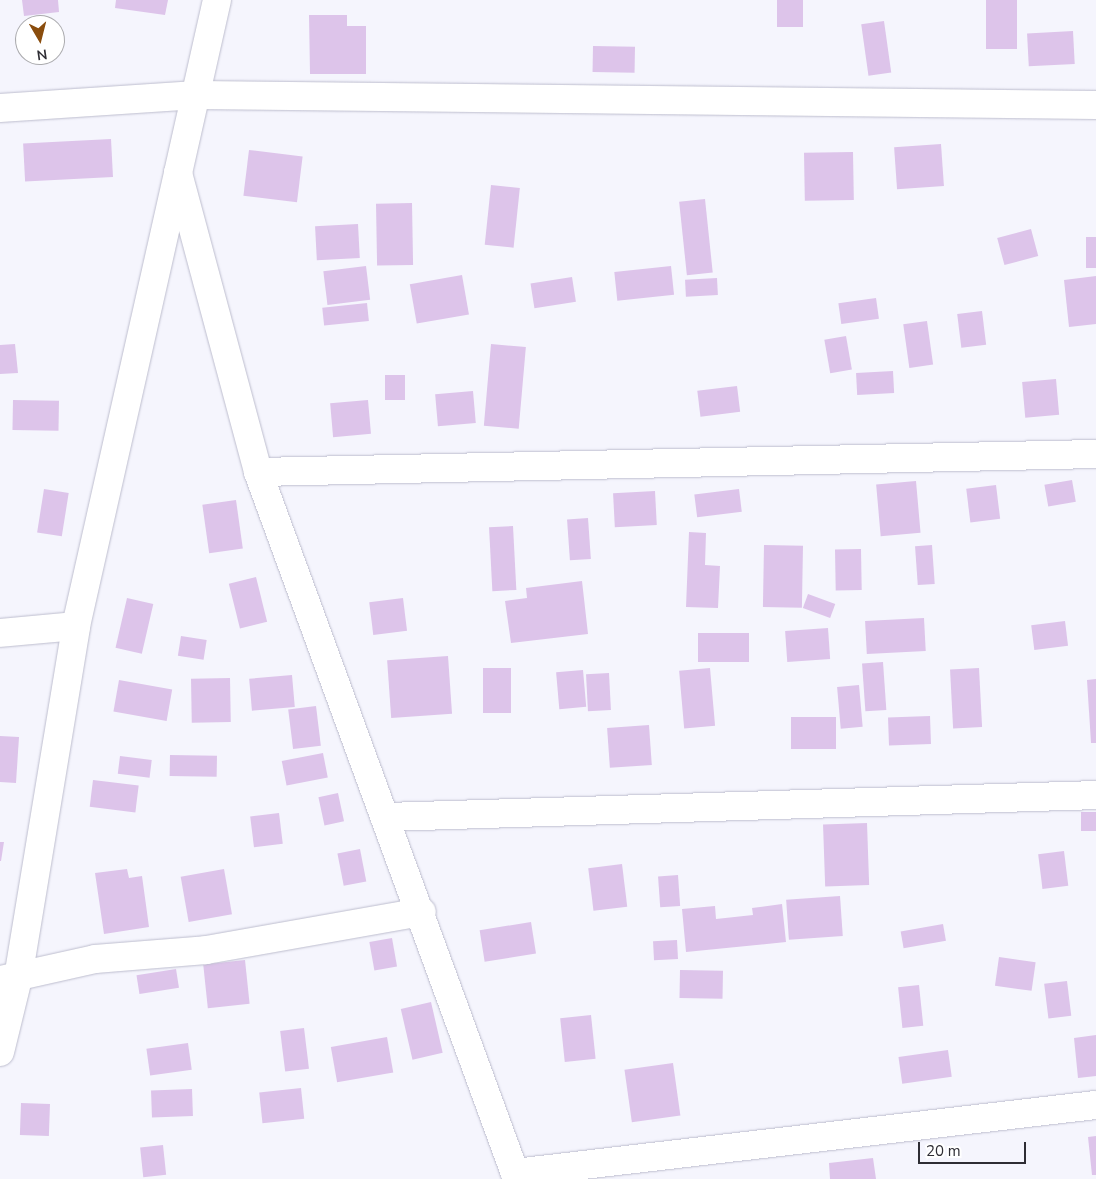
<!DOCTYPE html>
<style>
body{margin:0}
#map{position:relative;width:1096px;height:1179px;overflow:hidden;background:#f5f5fd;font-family:"Nunito Sans",sans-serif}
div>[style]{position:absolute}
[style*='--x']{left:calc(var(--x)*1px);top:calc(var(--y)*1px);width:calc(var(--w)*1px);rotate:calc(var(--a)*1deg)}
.building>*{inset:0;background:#ddc4ea;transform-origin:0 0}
.roads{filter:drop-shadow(0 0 1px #bdbdce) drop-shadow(0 0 1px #bdbdce)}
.minor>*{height:28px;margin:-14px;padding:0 14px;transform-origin:14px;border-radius:14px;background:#fff}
.tertiary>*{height:28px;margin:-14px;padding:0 14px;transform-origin:14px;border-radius:14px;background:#fff}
span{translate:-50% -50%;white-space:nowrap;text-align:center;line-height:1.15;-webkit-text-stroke:5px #fff;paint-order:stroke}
.north{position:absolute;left:15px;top:15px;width:50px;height:50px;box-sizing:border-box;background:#fff;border:1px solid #ababae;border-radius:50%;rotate:172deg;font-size:14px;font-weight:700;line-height:20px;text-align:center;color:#2e2d34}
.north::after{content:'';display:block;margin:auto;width:18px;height:22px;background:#8a4d0d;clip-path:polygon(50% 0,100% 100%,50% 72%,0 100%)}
.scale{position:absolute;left:918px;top:1142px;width:108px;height:22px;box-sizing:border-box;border:2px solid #2e2d34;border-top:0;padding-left:6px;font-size:15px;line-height:18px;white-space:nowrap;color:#2e2d34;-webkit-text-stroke:4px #fff;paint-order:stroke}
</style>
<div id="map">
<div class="building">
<div style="clip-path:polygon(22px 0,58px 0,59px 12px,24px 16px)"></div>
<div style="clip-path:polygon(116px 0,168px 0,165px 15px,115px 8px)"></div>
<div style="left:777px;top:0;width:26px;height:27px"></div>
<div style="left:986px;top:0;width:31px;height:49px"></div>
<div style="clip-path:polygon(309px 15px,347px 15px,347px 26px,366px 26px,366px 74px,310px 74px)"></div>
<div style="left:884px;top:21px;width:52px;height:23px;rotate:82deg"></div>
<div style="left:1073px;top:31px;width:33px;height:46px;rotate:87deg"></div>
<div style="left:593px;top:46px;width:42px;height:26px;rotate:1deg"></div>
<div style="left:111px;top:139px;width:38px;height:88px;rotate:87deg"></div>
<div style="left:941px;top:144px;width:42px;height:47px;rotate:86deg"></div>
<div style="left:249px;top:150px;width:54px;height:46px;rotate:7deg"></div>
<div style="left:853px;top:152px;width:48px;height:49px;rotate:89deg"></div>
<div style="left:491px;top:185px;width:29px;height:60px;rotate:6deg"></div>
<div style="left:705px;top:199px;width:74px;height:26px;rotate:84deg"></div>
<div style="left:412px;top:203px;width:62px;height:36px;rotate:89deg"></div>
<div style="left:358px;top:224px;width:34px;height:43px;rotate:87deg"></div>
<div style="left:1031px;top:229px;width:28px;height:35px;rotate:75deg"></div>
<div style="left:1086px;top:237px;width:10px;height:31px"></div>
<div style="left:366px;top:266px;width:34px;height:43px;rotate:83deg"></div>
<div style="left:671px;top:266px;width:29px;height:57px;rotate:84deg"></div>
<div style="left:462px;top:275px;width:40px;height:53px;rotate:80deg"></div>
<div style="clip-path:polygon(1096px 276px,1096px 324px,1069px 327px,1064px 280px)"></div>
<div style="left:572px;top:277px;width:25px;height:42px;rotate:81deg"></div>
<div style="left:717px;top:278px;width:17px;height:32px;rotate:87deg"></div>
<div style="left:876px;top:298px;width:21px;height:38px;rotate:82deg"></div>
<div style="left:367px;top:303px;width:18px;height:45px;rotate:84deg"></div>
<div style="left:982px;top:311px;width:34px;height:25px;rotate:83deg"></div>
<div style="left:927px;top:321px;width:44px;height:24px;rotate:82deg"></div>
<div style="left:846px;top:336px;width:34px;height:22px;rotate:80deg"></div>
<div style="clip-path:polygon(15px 344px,18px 373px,0 374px,0 345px)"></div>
<div style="left:491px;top:344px;width:35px;height:82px;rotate:5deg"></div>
<div style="left:893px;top:371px;width:22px;height:37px;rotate:87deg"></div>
<div style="left:385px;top:375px;width:20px;height:25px"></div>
<div style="left:1056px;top:379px;width:36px;height:34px;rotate:85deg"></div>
<div style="left:737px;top:386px;width:26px;height:40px;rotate:83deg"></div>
<div style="left:473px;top:391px;width:32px;height:38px;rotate:85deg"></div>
<div style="left:13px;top:400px;width:46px;height:30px;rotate:1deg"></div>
<div style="left:368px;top:400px;width:34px;height:38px;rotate:85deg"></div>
<div style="left:1072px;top:480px;width:22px;height:28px;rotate:80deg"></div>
<div style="left:916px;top:481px;width:52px;height:40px;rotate:85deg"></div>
<div style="left:996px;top:485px;width:34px;height:30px;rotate:83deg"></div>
<div style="left:44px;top:489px;width:25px;height:44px;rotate:9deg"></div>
<div style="left:739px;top:489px;width:23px;height:45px;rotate:83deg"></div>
<div style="left:655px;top:491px;width:34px;height:42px;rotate:87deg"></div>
<div style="left:236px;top:500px;width:49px;height:34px;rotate:82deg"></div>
<div style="left:588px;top:518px;width:41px;height:21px;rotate:86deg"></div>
<div style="left:513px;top:526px;width:64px;height:24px;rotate:87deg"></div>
<div style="clip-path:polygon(689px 532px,706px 533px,705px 565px,720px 566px,718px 608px,686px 607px)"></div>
<div style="left:764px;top:545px;width:39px;height:62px;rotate:1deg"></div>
<div style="left:932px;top:545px;width:39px;height:17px;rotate:86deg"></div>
<div style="left:861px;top:549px;width:41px;height:26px;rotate:89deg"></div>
<div style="left:256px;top:577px;width:46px;height:28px;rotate:76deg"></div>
<div style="clip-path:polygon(582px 581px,588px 634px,511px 643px,505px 601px,527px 598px,526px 588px)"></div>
<div style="left:808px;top:594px;width:29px;height:15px;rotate:20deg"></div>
<div style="left:127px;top:598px;width:27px;height:51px;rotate:13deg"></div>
<div style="left:403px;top:598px;width:33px;height:34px;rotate:83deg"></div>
<div style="left:924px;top:618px;width:33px;height:59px;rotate:87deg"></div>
<div style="left:1065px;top:621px;width:25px;height:34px;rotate:83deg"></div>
<div style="left:828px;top:628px;width:31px;height:43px;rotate:86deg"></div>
<div style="left:698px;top:633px;width:51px;height:29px"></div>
<div style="left:181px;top:636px;width:26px;height:20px;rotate:9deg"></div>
<div style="left:448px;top:656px;width:58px;height:61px;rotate:86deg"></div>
<div style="left:883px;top:662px;width:48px;height:21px;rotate:86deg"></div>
<div style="left:483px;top:668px;width:28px;height:45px"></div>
<div style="left:710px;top:668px;width:58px;height:31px;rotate:85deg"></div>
<div style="left:979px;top:668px;width:59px;height:29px;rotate:87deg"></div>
<div style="left:583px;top:670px;width:37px;height:27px;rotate:85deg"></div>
<div style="left:609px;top:673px;width:37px;height:23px;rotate:87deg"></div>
<div style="left:292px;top:675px;width:32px;height:43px;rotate:85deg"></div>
<div style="left:230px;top:678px;width:44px;height:39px;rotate:89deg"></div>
<div style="clip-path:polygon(1096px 679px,1096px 743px,1091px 743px,1087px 680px)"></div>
<div style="left:119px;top:680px;width:54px;height:32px;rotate:10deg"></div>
<div style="left:859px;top:685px;width:42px;height:22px;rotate:85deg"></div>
<div style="left:316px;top:706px;width:40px;height:28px;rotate:83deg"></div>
<div style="left:930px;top:716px;width:28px;height:42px;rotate:88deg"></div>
<div style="left:836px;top:717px;width:32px;height:45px;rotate:90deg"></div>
<div style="left:649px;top:725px;width:40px;height:42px;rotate:86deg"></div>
<div style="clip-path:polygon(0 736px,19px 737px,16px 783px,0 782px)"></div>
<div style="left:323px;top:753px;width:25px;height:42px;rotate:79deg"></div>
<div style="left:170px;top:755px;width:47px;height:21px;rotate:1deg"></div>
<div style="left:120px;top:756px;width:32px;height:18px;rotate:7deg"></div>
<div style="left:93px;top:780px;width:46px;height:27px;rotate:7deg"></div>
<div style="left:338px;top:793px;width:29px;height:20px;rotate:78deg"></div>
<div style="left:1081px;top:812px;width:15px;height:19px"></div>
<div style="left:279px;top:813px;width:31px;height:29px;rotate:83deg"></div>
<div style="left:867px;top:823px;width:62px;height:44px;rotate:88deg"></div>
<div style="clip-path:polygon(0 842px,4px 842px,1px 861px,0 861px)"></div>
<div style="left:360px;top:849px;width:33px;height:23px;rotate:79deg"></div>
<div style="left:1064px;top:851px;width:35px;height:26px;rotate:83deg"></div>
<div style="left:622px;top:864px;width:43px;height:34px;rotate:83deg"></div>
<div style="clip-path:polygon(127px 869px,129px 878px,142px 876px,149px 927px,104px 934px,95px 873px)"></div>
<div style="left:224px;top:869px;width:46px;height:44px;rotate:80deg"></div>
<div style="left:678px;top:875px;width:31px;height:20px;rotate:86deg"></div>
<div style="left:840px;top:896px;width:40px;height:54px;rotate:86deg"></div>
<div style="clip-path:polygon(782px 904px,786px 942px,686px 952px,682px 909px,715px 906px,716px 919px,753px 915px,752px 908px)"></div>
<div style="left:531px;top:922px;width:32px;height:52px;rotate:81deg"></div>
<div style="left:943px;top:924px;width:17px;height:43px;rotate:80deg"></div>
<div style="left:392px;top:938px;width:29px;height:23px;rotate:80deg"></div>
<div style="left:677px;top:940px;width:19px;height:24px;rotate:87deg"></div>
<div style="left:999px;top:957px;width:37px;height:29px;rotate:8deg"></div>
<div style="left:245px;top:960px;width:44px;height:42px;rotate:84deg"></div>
<div style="left:176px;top:969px;width:19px;height:40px;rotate:81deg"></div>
<div style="left:680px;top:970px;width:43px;height:28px;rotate:1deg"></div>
<div style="left:1067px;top:981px;width:35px;height:23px;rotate:83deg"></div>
<div style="left:919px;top:985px;width:41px;height:21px;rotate:84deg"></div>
<div style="left:431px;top:1002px;width:52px;height:31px;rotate:77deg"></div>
<div style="left:591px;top:1015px;width:44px;height:31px;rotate:84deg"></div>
<div style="left:304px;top:1028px;width:41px;height:24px;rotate:83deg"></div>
<div style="clip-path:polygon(1096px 1035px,1096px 1076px,1078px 1078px,1074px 1038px)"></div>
<div style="left:387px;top:1037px;width:36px;height:57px;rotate:80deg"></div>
<div style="left:188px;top:1043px;width:27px;height:42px;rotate:82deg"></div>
<div style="left:948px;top:1050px;width:27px;height:50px;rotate:82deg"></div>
<div style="left:673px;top:1063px;width:53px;height:49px;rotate:82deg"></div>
<div style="left:301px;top:1088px;width:31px;height:42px;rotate:84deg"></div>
<div style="left:192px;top:1089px;width:27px;height:41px;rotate:88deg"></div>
<div style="left:21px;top:1103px;width:29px;height:32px;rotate:2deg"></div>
<div style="clip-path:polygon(1096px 1136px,1096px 1175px,1092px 1175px,1088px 1137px)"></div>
<div style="left:163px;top:1145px;width:30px;height:23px;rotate:84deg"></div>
<div style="clip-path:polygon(873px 1158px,876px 1179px,830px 1179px,829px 1163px)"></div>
</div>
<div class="roads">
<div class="minor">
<div style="--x:0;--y:108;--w:197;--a:-3.8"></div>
<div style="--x:197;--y:95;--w:899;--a:0.64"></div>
<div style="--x:258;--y:472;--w:838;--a:-1.23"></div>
<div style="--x:0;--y:633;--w:76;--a:-5.3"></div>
<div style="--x:386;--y:817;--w:710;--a:-1.77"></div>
<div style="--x:1;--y:980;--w:96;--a:-12.6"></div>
<div style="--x:95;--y:959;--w:111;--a:-4.6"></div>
<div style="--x:206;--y:950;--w:219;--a:-10"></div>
<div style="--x:0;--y:1052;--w:76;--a:-76.3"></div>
<div style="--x:18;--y:978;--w:357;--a:-80.6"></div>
<div style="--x:76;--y:626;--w:464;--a:-77.3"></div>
<div style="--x:515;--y:1173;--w:585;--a:-6.68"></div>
</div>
<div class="tertiary">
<div style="--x:217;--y:0;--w:177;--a:102.7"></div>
<div style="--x:178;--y:173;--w:310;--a:75"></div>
<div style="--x:258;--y:472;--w:753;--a:69.88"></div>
</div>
</div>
<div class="north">N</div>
<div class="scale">20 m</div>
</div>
